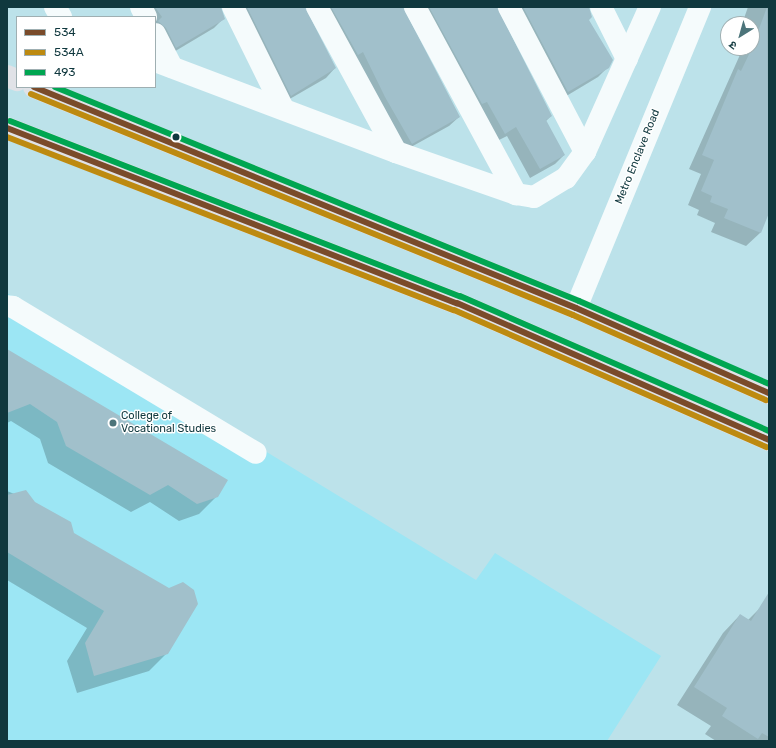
<!DOCTYPE html>
<meta charset="utf-8">
<style>
body{margin:0}
#map{position:relative;width:776px;height:748px;overflow:hidden;background:#bce2ea;font-family:Rubik,"Noto Sans Devanagari",sans-serif}
div>[style]{position:absolute}
[style*='--x']{left:calc(var(--x)*1px);top:calc(var(--y)*1px);width:calc(var(--w)*1px);rotate:calc(var(--a)*1deg)}
.built>*{inset:0;background:#9ce6f4}
.shadow>*{inset:0;background:#0003}
.building>*{inset:0;background:#a1c0cb}
.minor>*{height:22px;margin:-11px;padding:0 11px;transform-origin:11px;border-radius:11px;background:#f5fbfc}
.major>*{height:22px;margin:-11px;padding:0 11px;transform-origin:11px;border-radius:11px;background:#e0e2e7}
.bus-1>*{height:6px;margin:-3px;padding:0 3px;transform-origin:3px;border-radius:3px;background:#7a4b2a}
.bus-2>*{height:6px;margin:-3px;padding:0 3px;transform-origin:3px;border-radius:3px;background:#bd8a10}
.bus-3>*{height:6px;margin:-3px;padding:0 3px;transform-origin:3px;border-radius:3px;background:#00a651}
.dots>*{width:11px;height:11px;translate:-50% -50%;box-sizing:border-box;border:2px solid #fff;border-radius:50%}
span{translate:-50% -50%;white-space:nowrap;text-align:center;line-height:1.15;-webkit-text-stroke:3px #fff;paint-order:stroke}
.street-label{font-size:11px;color:#10383e}
.poi-label{font-size:11px;color:#10383e}
.left{translate:0 -50%;text-align:left}
.frame{position:absolute;inset:0;border:8px solid #10383e;pointer-events:none}
.legend{position:absolute;left:16px;top:16px;width:140px;height:72px;box-sizing:border-box;background:#fff;border:1px solid #9fafb2;margin:0;padding:5px 7px;list-style:none;font-size:12px;color:#10383e}
.legend li{display:flex;align-items:center;gap:8px;height:20px}
.legend b{width:20px;border:1px solid #9fafb2}
.north{position:absolute;left:720px;top:16px;width:40px;height:40px;box-sizing:border-box;background:#fff;border:1px solid #9fafb2;border-radius:50%;rotate:217deg;font-size:11px;font-weight:700;line-height:16px;text-align:center;color:#10383e}
.north::after{content:'';display:block;margin:auto;width:14px;height:18px;background:#4c747a;clip-path:polygon(50% 0,100% 100%,50% 72%,0 100%)}
</style>
<div id="map">
<div class="built">
<div style="clip-path:polygon(7px 293px,476px 580px,495px 553px,661px 656px,607px 741px,7px 741px)"></div>
</div>
<div class="shadow">
<div style="clip-path:polygon(141px 7px,220px 7px,224px 18px,214px 28px,167px 56px)"></div>
<div style="clip-path:polygon(231px 7px,303px 7px,335px 68px,326px 78px,281px 104px)"></div>
<div style="clip-path:polygon(315px 7px,403px 7px,403px 13px,459px 117px,449px 126px,402px 152px)"></div>
<div style="clip-path:polygon(413px 7px,497px 7px,497px 13px,551px 116px,545px 122px,564px 155px,555px 164px,530px 178px,507px 136px,495px 142px)"></div>
<div style="clip-path:polygon(506px 7px,588px 7px,588px 20px,608px 67px,598px 77px,558px 101px)"></div>
<div style="clip-path:polygon(748px 7px,769px 7px,769px 207px,760px 233px,746px 246px,711px 232px,715px 223px,697px 215px,699px 210px,688px 205px,701px 174px,689px 169px,743px 48px,752px 48px,752px 24px,742px 24px)"></div>
<div style="clip-path:polygon(7px 357px,217px 496px,199px 514px,179px 521px,150px 502px,131px 512px,48px 463px,40px 439px,11px 421px,7px 423px)"></div>
<div style="clip-path:polygon(7px 491px,34px 502px,73px 534px,167px 653px,149px 671px,77px 693px,67px 661px,87px 628px,7px 580px)"></div>
<div style="clip-path:polygon(761px 607px,769px 613px,769px 741px,716px 741px,705px 734px,711px 726px,677px 705px,723px 633px,740px 615px,748px 620px)"></div>
</div>
<div class="building">
<div style="clip-path:polygon(155px 7px,221px 7px,225px 19px,176px 48px,166px 28px,158px 21px,162px 17px)"></div>
<div style="clip-path:polygon(247px 7px,305px 7px,336px 68px,291px 96px)"></div>
<div style="clip-path:polygon(331px 7px,403px 7px,460px 117px,412px 144px,385px 97px,363px 52px,358px 55px)"></div>
<div style="clip-path:polygon(429px 7px,497px 7px,552px 116px,546px 120px,565px 155px,540px 169px,516px 127px,505px 134px,487px 102px,482px 104px)"></div>
<div style="clip-path:polygon(523px 7px,589px 7px,592px 17px,589px 20px,613px 60px,609px 68px,568px 92px)"></div>
<div style="clip-path:polygon(767px 7px,769px 213px,761px 233px,724px 218px,728px 209px,710px 202px,712px 196px,701px 191px,714px 160px,702px 155px,738px 69px,741px 71px,752px 48px)"></div>
<div style="clip-path:polygon(7px 349px,228px 480px,218px 497px,197px 504px,168px 485px,150px 495px,66px 446px,57px 422px,30px 404px,7px 413px)"></div>
<div style="clip-path:polygon(26px 490px,35px 502px,71px 522px,74px 533px,169px 588px,183px 582px,194px 590px,198px 604px,168px 654px,94px 676px,85px 643px,104px 611px,7px 552px,7px 495px)"></div>
<div style="clip-path:polygon(769px 592px,769px 737px,762px 733px,758px 739px,722px 716px,727px 708px,694px 687px,740px 614px,751px 621px)"></div>
</div>
<div class="minor">
<div style="--x:55;--y:7;--w:12;--a:59"></div>
<div style="--x:141;--y:7;--w:11;--a:63"></div>
<div style="--x:233;--y:7;--w:113;--a:63.7"></div>
<div style="--x:317;--y:7;--w:165;--a:61.4"></div>
<div style="--x:415;--y:7;--w:213;--a:61.6"></div>
<div style="--x:601;--y:7;--w:58;--a:63.4"></div>
<div style="--x:155;--y:34;--w:37;--a:63"></div>
<div style="--x:155;--y:61;--w:258;--a:20.7"></div>
<div style="--x:396;--y:152;--w:127;--a:19.3"></div>
<div style="--x:516;--y:194;--w:18;--a:9"></div>
<div style="--x:534;--y:197;--w:37;--a:-31"></div>
<div style="--x:566;--y:178;--w:32;--a:-54"></div>
<div style="--x:585;--y:152;--w:164;--a:-117.7"></div>
<div style="--x:585;--y:152;--w:159;--a:-65.9"></div>
<div style="--x:7;--y:306;--w:6;--a:9"></div>
<div style="--x:13;--y:307;--w:283;--a:31"></div>
<div style="--x:576;--y:308;--w:326;--a:-67.6"></div>
</div>
<div class="major">
<div style="--x:7;--y:76;--w:11;--a:22"></div>
<div style="--x:34;--y:87;--w:585;--a:22.18"></div>
<div style="--x:576;--y:308;--w:211;--a:23.8"></div>
<div style="--x:7;--y:128;--w:483;--a:21.3"></div>
<div style="--x:457;--y:303;--w:341;--a:23.7"></div>
</div>
<div class="bus-1">
<div style="--x:34;--y:87;--w:585;--a:22.18"></div>
<div style="--x:576;--y:308;--w:211;--a:23.8"></div>
<div style="--x:7;--y:128;--w:483;--a:21.3"></div>
<div style="--x:457;--y:303;--w:341;--a:23.7"></div>
</div>
<div class="bus-2">
<div style="--x:31;--y:94;--w:585;--a:22.18"></div>
<div style="--x:573;--y:315;--w:211;--a:23.8"></div>
<div style="--x:7;--y:137;--w:479;--a:21.2"></div>
<div style="--x:454;--y:310;--w:341;--a:23.7"></div>
</div>
<div class="bus-3">
<div style="--x:55;--y:87;--w:566;--a:22.21"></div>
<div style="--x:579;--y:301;--w:207;--a:23.6"></div>
<div style="--x:10;--y:121;--w:483;--a:21.3"></div>
<div style="--x:460;--y:296;--w:337;--a:23.6"></div>
</div>
<div class="dots">
<div style="left:176px;top:137px;background:#10383e"></div>
<div style="left:113px;top:423px;background:#4c747a"></div>
</div>
<div class="street-label">
<span style="left:638px;top:157px;rotate:-68deg">Metro Enclave Road</span>
</div>
<div class="poi-label">
<span class="left" style="left:121px;top:423px">College of<br>Vocational Studies</span>
</div>
<div class="frame"></div>
<ul class="legend">
<li><b style="height:5px;background:#7a4b2a"></b>534</li>
<li><b style="height:5px;background:#bd8a10"></b>534A</li>
<li><b style="height:5px;background:#00a651"></b>493</li>
</ul>
<div class="north">उ</div>
</div>
